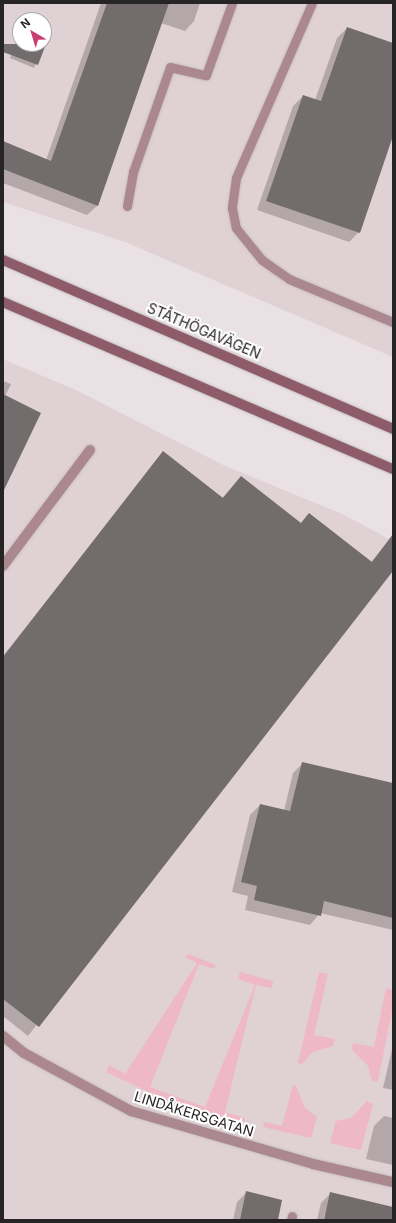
<!DOCTYPE html>
<meta charset="utf-8">
<style>
body{margin:0}
#map{position:relative;width:396px;height:1223px;overflow:hidden;background:#e9e1e3;font-family:Inter,sans-serif}
div>[style]{position:absolute}
[style*='--x']{left:calc(var(--x)*1px);top:calc(var(--y)*1px);width:calc(var(--w)*1px);rotate:calc(var(--a)*1deg)}
.built>*{inset:0;background:#e0d1d4}
.green>*{inset:0;background:#efb8c6}
.shadow>*{inset:0;background:#0003}
.building>*{inset:0;background:#726c6d}
.roads{filter:drop-shadow(0 0 1px #c6bfc1) drop-shadow(0 0 1px #c6bfc1)}
.lane>*{height:9px;margin:-4.5px;padding:0 4.5px;transform-origin:4.5px;border-radius:4.5px;background:#ab8890}
.street>*{height:10px;margin:-5px;padding:0 5px;transform-origin:5px;border-radius:5px;background:#ab8890}
.secondary>*{height:10px;margin:-5px;padding:0 5px;transform-origin:5px;border-radius:5px;background:#8d5b69}
span{translate:-50% -50%;white-space:nowrap;text-align:center;line-height:1.15;-webkit-text-stroke:4px #fff;paint-order:stroke}
.street-label{font-size:14px;color:#272425}
.frame{position:absolute;inset:0;border:4px solid #272425;pointer-events:none}
.north{position:absolute;left:12px;top:12px;width:40px;height:40px;box-sizing:border-box;background:#fff;border:1px solid #a9a7a8;border-radius:50%;rotate:322deg;font-size:11px;font-weight:700;line-height:16px;text-align:center;color:#272425}
.north::after{content:'';display:block;margin:auto;width:14px;height:18px;background:#c93d71;clip-path:polygon(50% 0,100% 100%,50% 72%,0 100%)}
</style>
<div id="map">
<div class="built">
<div style="clip-path:polygon(evenodd,3px 3px,393px 3px,393px 357px,125px 242px,3px 202px,3px 3px,20px 20px,44px 20px,44px 44px,20px 44px,20px 20px)"></div>
<div style="clip-path:polygon(3px 359px,78px 391px,223px 465px,342px 514px,393px 541px,393px 1220px,3px 1220px)"></div>
</div>
<div class="green">
<div style="clip-path:polygon(188px 954px,216px 965px,214px 969px,199px 964px,150px 1087px,205px 1107px,255px 985px,238px 979px,240px 972px,273px 981px,272px 988px,256px 985px,225px 1112px,245px 1118px,244px 1122px,164px 1099px,106px 1072px,109px 1065px,125px 1074px,197px 963px,185px 957px)"></div>
<div style="clip-path:polygon(319px 972px,328px 974px,314px 1035px,335px 1039px,333px 1046px,313px 1052px,302px 1064px,298px 1063px)"></div>
<div style="clip-path:polygon(386px 988px,393px 990px,393px 1006px,378px 1081px,372px 1081px,368px 1066px,352px 1050px,353px 1043px,374px 1047px)"></div>
<div style="clip-path:polygon(293px 1085px,296px 1086px,305px 1108px,317px 1117px,311px 1138px,263px 1127px,264px 1122px,282px 1126px)"></div>
<div style="clip-path:polygon(367px 1101px,373px 1104px,361px 1150px,330px 1143px,336px 1121px,351px 1118px)"></div>
</div>
<div class="shadow">
<div style="clip-path:polygon(101px 3px,200px 3px,194px 21px,185px 31px,161px 23px,97px 206px,87px 215px,3px 183px,3px 142px,46px 160px)"></div>
<div style="clip-path:polygon(347px 28px,393px 44px,393px 133px,359px 232px,349px 242px,257px 210px,293px 106px,303px 96px,315px 100px,337px 38px)"></div>
<div style="clip-path:polygon(20px 37px,20px 44px,44px 46px,34px 68px,10px 58px)"></div>
<div style="clip-path:polygon(3px 381px,11px 384px,5px 396px,3px 490px)"></div>
<div style="clip-path:polygon(163px 453px,222px 498px,241px 477px,300px 524px,309px 514px,371px 562px,387px 543px,393px 547px,393px 569px,28px 1036px,3px 1016px,3px 656px)"></div>
<div style="clip-path:polygon(303px 763px,393px 784px,393px 930px,320px 913px,310px 925px,245px 910px,248px 896px,232px 892px,250px 815px,260px 805px,284px 811px,293px 773px)"></div>
<div style="clip-path:polygon(393px 1045px,393px 1090px,383px 1088px)"></div>
<div style="clip-path:polygon(384px 1116px,393px 1118px,393px 1165px,366px 1159px,374px 1126px)"></div>
<div style="clip-path:polygon(247px 1192px,277px 1220px,233px 1220px,237px 1202px)"></div>
<div style="clip-path:polygon(331px 1193px,393px 1208px,393px 1220px,325px 1220px,329px 1203px,323px 1220px,317px 1220px,321px 1203px)"></div>
</div>
<div class="building">
<div style="clip-path:polygon(107px 3px,169px 3px,98px 206px,3px 169px,3px 141px,51px 161px)"></div>
<div style="clip-path:polygon(347px 27px,393px 43px,393px 136px,360px 233px,266px 201px,303px 95px,321px 101px)"></div>
<div style="clip-path:polygon(3px 44px,46px 44px,38px 65px,3px 52px)"></div>
<div style="clip-path:polygon(3px 394px,41px 413px,3px 492px)"></div>
<div style="clip-path:polygon(163px 451px,223px 498px,241px 476px,301px 523px,309px 513px,372px 562px,393px 534px,393px 571px,39px 1027px,3px 999px,3px 657px)"></div>
<div style="clip-path:polygon(302px 762px,393px 783px,393px 918px,324px 901px,321px 916px,254px 900px,257px 886px,241px 882px,260px 804px,290px 811px)"></div>
<div style="clip-path:polygon(246px 1191px,282px 1200px,278px 1220px,240px 1220px)"></div>
<div style="clip-path:polygon(330px 1192px,393px 1207px,393px 1220px,324px 1220px)"></div>
</div>
<div class="roads">
<div class="lane">
<div style="--x:312;--y:3;--w:191;--a:113.5"></div>
<div style="--x:236;--y:178;--w:30;--a:98"></div>
<div style="--x:232;--y:208;--w:20;--a:79"></div>
<div style="--x:236;--y:228;--w:41;--a:50.9"></div>
<div style="--x:262;--y:260;--w:33;--a:35"></div>
<div style="--x:289;--y:279;--w:113;--a:22.5"></div>
<div style="--x:127;--y:206;--w:35;--a:-80"></div>
<div style="--x:133;--y:172;--w:111;--a:-70.6"></div>
<div style="--x:170;--y:67;--w:37;--a:13"></div>
<div style="--x:206;--y:75;--w:77;--a:-70.1"></div>
<div style="--x:291;--y:1220;--w:4;--a:-76"></div>
</div>
<div class="street">
<div style="--x:3;--y:566;--w:145;--a:-53.1"></div>
<div style="--x:3;--y:1036;--w:27;--a:39"></div>
<div style="--x:24;--y:1053;--w:122;--a:28.5"></div>
<div style="--x:131;--y:1111;--w:190;--a:16.2"></div>
<div style="--x:313;--y:1164;--w:82;--a:12.7"></div>
</div>
<div class="secondary">
<div style="--x:3;--y:260;--w:425;--a:23.4"></div>
<div style="--x:3;--y:302;--w:424;--a:23.2"></div>
</div>
</div>
<div class="street-label">
<span style="left:204px;top:331px;rotate:23deg">STÅTHÖGAVÄGEN</span>
<span style="left:194px;top:1114px;rotate:17deg">LINDÅKERSGATAN</span>
</div>
<div class="frame"></div>
<div class="north">N</div>
</div>
